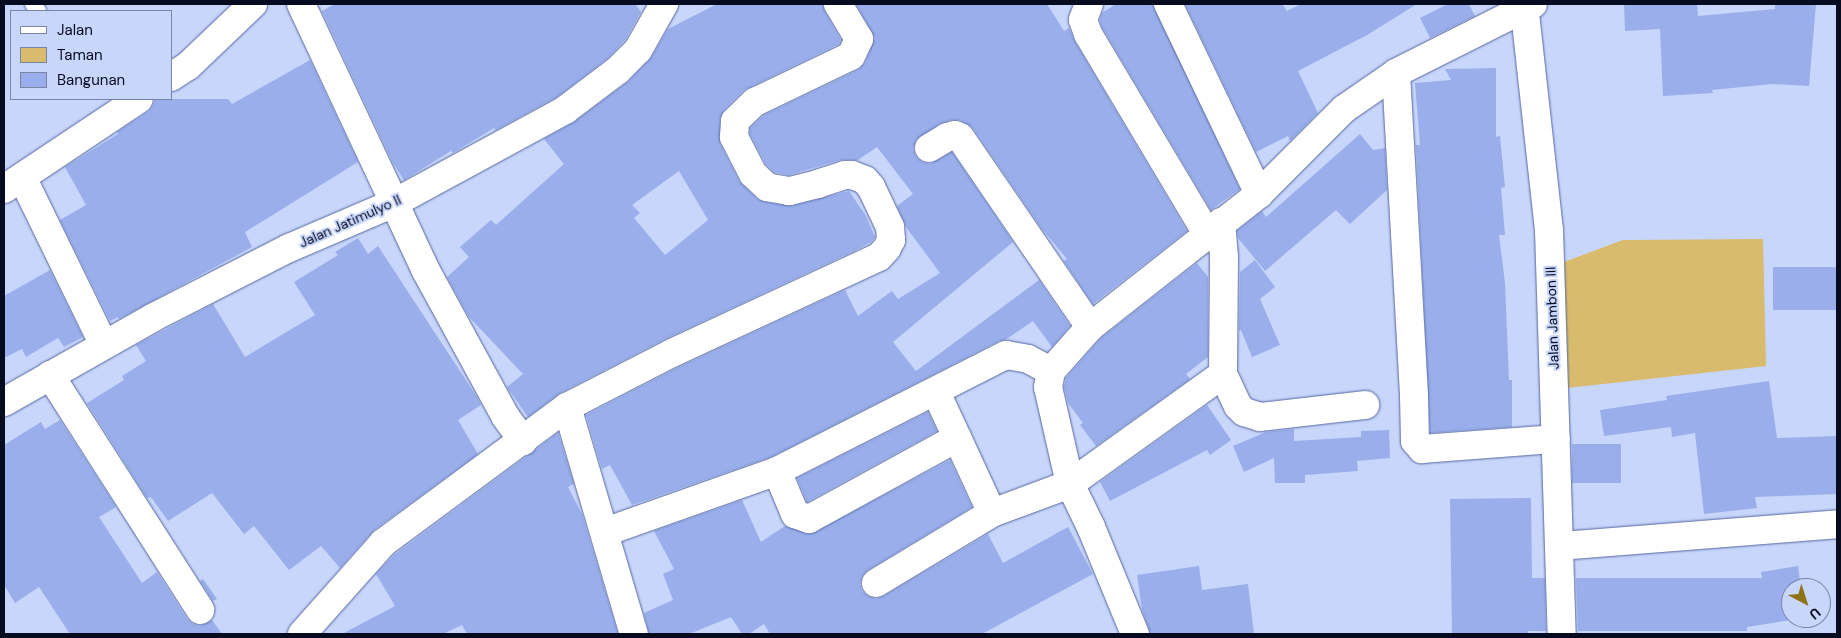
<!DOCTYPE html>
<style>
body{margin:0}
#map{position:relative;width:1841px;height:638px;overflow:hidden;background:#c8d6fc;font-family:"DM Sans",sans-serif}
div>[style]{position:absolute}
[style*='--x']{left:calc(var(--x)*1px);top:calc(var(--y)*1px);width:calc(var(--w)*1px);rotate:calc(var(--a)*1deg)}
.green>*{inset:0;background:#d8bb6c}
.building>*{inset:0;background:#99aeeb;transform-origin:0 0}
.roads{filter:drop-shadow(0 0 1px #54669e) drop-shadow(0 0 1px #54669e)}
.service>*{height:16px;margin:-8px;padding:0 8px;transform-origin:8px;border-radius:8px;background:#fff}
.minor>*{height:28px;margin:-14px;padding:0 14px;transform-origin:14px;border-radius:14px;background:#fff}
span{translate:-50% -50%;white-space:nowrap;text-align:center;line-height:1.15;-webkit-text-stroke:4px #c8d6fc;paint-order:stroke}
.street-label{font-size:14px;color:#060b20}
.frame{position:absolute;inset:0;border:5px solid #060b20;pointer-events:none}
.legend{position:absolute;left:10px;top:10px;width:162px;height:90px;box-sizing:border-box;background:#c8d6fc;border:1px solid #7a85a4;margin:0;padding:6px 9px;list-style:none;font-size:15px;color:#060b20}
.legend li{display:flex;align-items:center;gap:10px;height:25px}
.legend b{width:25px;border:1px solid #7a85a4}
.north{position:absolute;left:1781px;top:578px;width:50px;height:50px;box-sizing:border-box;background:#c8d6fc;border:1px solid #7a85a4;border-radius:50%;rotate:140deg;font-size:14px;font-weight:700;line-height:20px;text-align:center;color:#060b20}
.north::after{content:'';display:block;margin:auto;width:18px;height:22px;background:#8e7216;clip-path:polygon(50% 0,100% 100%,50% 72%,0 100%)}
</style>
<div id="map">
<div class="green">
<div style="clip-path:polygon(1763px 239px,1766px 366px,1567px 388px,1564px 262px,1623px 240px)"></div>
</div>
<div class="building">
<div style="clip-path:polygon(335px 4px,635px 4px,641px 12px,625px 40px,608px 58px,557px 97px,496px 130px,494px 128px,453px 153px,451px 151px,404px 180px,393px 163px,322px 11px)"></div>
<div style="clip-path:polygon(evenodd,717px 4px,822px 4px,825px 12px,841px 40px,839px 44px,744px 90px,724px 110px,720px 119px,720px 144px,739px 181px,757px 199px,764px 202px,792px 206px,849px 191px,866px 216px,875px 237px,871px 242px,854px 251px,665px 339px,560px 393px,528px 417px,507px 387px,523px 374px,469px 317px,447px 277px,469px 257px,460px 247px,491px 220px,496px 225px,564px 164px,544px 139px,574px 122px,629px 81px,651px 58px,668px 29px,717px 4px,679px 171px,708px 220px,665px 255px,634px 218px,640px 213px,632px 205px,679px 171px)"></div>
<div style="clip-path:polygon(856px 4px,1047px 4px,1064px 31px,1069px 28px,1075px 42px,1187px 231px,1093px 304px,1064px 261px,1067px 259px,1042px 229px,973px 128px,960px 120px,951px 120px,939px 124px,916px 140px,913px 149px,916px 157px,922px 162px,930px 164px,952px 152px,1013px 242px,893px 342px,916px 371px,1039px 280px,1070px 326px,1052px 347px,1033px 321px,1005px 340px,999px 341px,771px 457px,632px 505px,610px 465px,602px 469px,586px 415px,679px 367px,845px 290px,858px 316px,892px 291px,898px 299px,940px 273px,906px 227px,897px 206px,913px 194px,877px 147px,858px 160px,840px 160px,789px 175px,774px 172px,766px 164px,750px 134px,750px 128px,764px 115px,858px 70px,865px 63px,875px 38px)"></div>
<div style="clip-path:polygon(1116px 4px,1153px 4px,1240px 189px,1211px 210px,1102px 27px,1100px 20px,1102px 13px)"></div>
<div style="clip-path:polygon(1185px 4px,1282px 4px,1287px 11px,1301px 4px,1417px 4px,1367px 35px,1298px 71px,1318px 113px,1290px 141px,1288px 136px,1256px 152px)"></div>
<div style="clip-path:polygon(1448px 4px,1469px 4px,1475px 16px,1430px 38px,1420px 18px)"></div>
<div style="clip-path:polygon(1624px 4px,1697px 4px,1698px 16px,1775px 9px,1775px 4px,1816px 4px,1809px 86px,1772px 84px,1712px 90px,1713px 93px,1663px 96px,1660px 29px,1625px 31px)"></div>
<div style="clip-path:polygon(310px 60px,358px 162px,245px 232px,252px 247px,119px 319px,118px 317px,110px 321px,60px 220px,86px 205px,65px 167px,118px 134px,117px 132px,148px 112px,153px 106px,155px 99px,228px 99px,232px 104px)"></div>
<div style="clip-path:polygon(1496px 68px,1496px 137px,1500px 136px,1505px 187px,1501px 188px,1505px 235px,1499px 235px,1505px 283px,1509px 380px,1512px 380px,1512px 427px,1430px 433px,1416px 145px,1420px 145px,1415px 83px,1451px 80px,1445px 69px)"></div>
<div style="clip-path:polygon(1360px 134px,1373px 150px,1385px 148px,1387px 190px,1350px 224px,1336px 210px,1265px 271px,1238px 238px,1237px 231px,1262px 211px,1266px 217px)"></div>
<div style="clip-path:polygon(358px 238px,368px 254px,378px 246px,477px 397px,481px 405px,458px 420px,478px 454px,374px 530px,340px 568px,321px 546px,289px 570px,254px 526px,244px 534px,212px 493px,168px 521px,151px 497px,147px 498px,87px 403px,124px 380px,122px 376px,146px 361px,136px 345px,213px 304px,245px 357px,315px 315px,294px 282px,338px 255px,335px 252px)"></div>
<div style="clip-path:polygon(1255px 260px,1275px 287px,1260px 299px,1280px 345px,1252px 357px,1241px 330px,1239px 331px,1240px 272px)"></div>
<div style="clip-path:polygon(1197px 263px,1208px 277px,1208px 357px,1186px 374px,1190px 379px,1096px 446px,1080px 425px,1083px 423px,1068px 403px,1064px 387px,1066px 378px,1101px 338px)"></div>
<div style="left:1837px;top:267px;width:43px;height:64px;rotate:90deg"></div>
<div style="clip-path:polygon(50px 270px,83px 337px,64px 347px,58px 338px,26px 357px,22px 349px,4px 358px,4px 296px)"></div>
<div style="clip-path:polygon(1769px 381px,1777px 438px,1837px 436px,1837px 494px,1755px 497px,1757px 508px,1704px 514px,1695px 433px,1672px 437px,1671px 427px,1604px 436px,1600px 410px,1667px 400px,1666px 396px)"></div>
<div style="clip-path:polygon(1207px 405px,1231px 440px,1210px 455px,1207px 450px,1110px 501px,1100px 482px)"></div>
<div style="clip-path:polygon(928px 412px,937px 431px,807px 502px,797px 478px)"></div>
<div style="clip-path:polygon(60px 420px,116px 507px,99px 517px,142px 583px,157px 572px,187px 619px,193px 624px,200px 626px,212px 620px,222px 634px,70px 634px,39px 587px,15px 603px,4px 585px,4px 445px,41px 422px,45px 429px)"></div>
<div style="clip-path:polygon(1294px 429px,1294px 441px,1361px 437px,1361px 431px,1389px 430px,1390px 458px,1357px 461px,1358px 471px,1305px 475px,1305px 483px,1275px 483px,1274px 458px,1244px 472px,1233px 446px,1266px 432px)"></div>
<div style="clip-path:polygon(558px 433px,574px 484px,568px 487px,582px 514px,618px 634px,467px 634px,462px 625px,443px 634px,342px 634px,395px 606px,376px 574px,394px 555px)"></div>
<div style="left:1572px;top:444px;width:49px;height:39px"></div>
<div style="clip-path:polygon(950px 460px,972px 507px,868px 570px,862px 576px,860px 584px,862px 591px,868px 596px,876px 599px,884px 596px,988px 534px,1003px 563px,1068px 527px,1093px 574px,982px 634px,770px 634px,764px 624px,749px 634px,742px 634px,731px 617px,689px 634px,649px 634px,644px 613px,673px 600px,663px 574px,674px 569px,654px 531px,742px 500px,761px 542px,785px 526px,811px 534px)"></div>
<div style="clip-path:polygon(1531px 498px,1532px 578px,1545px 578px,1546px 631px,1528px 631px,1528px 634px,1452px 634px,1450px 499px)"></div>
<div style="clip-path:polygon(1199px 566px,1202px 590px,1248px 584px,1254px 634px,1150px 634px,1142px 609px,1137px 575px)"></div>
<div style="clip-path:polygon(1798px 566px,1801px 588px,1791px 588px,1791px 618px,1803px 618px,1747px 627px,1747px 631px,1578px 631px,1576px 578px,1762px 578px,1761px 572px)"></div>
<div style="clip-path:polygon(203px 579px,217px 599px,213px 601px,200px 581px)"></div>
</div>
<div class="roads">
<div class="service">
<div style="--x:33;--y:4;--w:9;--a:54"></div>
</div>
<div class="minor">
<div style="--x:301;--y:4;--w:293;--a:64.9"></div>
<div style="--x:425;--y:269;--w:167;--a:61.4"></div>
<div style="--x:505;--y:416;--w:31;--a:54"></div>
<div style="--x:1089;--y:4;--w:17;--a:111"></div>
<div style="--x:1083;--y:20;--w:15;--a:70"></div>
<div style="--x:1088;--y:34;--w:233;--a:59.2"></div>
<div style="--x:1168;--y:4;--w:211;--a:64.4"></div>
<div style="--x:1524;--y:4;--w:227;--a:83.7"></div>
<div style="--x:1549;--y:230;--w:404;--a:88.2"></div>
<div style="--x:1533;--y:4;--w:153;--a:153.3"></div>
<div style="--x:1396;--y:73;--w:323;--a:86.8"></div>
<div style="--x:1414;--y:395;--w:46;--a:88.8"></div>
<div style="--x:1415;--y:441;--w:11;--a:49"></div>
<div style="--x:1422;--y:449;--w:134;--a:-4.3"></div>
<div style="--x:171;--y:77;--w:20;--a:-33"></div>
<div style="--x:188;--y:66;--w:90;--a:-43.6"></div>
<div style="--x:929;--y:148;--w:21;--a:-31"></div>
<div style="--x:947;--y:137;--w:8;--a:-14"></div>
<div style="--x:955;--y:135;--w:5;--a:22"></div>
<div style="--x:960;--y:137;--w:230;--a:55.6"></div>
<div style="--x:22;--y:177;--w:187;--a:64"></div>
<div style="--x:4;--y:189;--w:162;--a:-33.7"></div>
<div style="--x:1221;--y:222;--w:36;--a:85"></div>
<div style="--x:1224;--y:258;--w:116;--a:90.5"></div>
<div style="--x:1223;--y:374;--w:35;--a:65"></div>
<div style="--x:1238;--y:406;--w:8;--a:45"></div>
<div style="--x:1244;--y:412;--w:17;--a:17"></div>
<div style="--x:1260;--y:417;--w:106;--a:-6.5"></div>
<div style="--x:50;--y:375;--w:279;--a:57.4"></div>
<div style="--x:936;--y:392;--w:133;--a:65.2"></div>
<div style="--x:4;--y:402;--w:172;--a:-29.5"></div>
<div style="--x:154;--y:317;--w:152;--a:-27.1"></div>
<div style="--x:289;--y:248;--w:114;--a:-23.2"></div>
<div style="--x:394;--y:203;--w:195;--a:-28.5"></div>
<div style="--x:565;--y:110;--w:66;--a:-37"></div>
<div style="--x:618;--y:70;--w:28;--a:-45"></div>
<div style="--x:638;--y:50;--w:53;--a:-60.5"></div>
<div style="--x:567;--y:407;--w:237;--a:73.6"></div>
<div style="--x:777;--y:471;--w:47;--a:67.3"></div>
<div style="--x:795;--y:514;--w:15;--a:20"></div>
<div style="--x:809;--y:519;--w:169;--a:-28.7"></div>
<div style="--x:605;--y:532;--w:182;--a:-19.5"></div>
<div style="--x:777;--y:471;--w:257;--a:-26.9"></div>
<div style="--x:1006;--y:355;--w:22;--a:10"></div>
<div style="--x:1028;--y:359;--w:26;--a:28"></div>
<div style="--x:1560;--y:546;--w:278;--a:-4.5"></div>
<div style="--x:876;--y:583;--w:135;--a:-31.1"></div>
<div style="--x:992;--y:513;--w:83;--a:-20.4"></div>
<div style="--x:1070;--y:484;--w:188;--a:-35.7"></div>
<div style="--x:302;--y:634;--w:122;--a:-48.3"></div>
<div style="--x:383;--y:543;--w:229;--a:-36.5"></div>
<div style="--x:567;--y:407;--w:118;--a:-27.2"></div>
<div style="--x:672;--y:353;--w:228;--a:-24.9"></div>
<div style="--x:879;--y:257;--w:12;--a:-48"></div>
<div style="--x:887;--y:248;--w:9;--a:-63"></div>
<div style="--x:891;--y:240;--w:13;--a:-94"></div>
<div style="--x:890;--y:227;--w:44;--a:-115.4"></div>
<div style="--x:871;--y:187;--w:9;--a:-131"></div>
<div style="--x:865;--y:180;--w:14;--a:-159"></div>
<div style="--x:852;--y:175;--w:7;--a:180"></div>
<div style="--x:845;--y:175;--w:28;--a:162"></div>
<div style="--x:818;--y:184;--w:30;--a:166"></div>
<div style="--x:789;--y:191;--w:22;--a:-170"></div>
<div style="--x:767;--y:187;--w:19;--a:-137"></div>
<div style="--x:753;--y:174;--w:42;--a:-117.2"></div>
<div style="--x:734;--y:137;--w:16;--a:-86"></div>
<div style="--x:735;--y:121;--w:28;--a:-44"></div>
<div style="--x:755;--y:102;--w:106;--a:-25.6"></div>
<div style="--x:851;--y:56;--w:19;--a:-65"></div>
<div style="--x:859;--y:39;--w:41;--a:-121"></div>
<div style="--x:1135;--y:634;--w:116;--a:-112.4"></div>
<div style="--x:1091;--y:527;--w:48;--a:-116"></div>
<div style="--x:1070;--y:484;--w:99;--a:-102.8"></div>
<div style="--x:1048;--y:387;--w:16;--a:-79"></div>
<div style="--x:1051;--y:371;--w:59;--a:-48.4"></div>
<div style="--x:1090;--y:327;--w:215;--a:-38.2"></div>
<div style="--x:1259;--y:194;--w:120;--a:-45"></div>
<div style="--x:1344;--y:109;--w:63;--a:-34.7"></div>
</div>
</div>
<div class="street-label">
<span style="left:350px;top:221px;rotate:-24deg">Jalan Jatimulyo II</span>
<span style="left:1552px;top:318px;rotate:-92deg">Jalan Jambon III</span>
</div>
<div class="frame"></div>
<ul class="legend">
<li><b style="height:6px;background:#fff"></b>Jalan</li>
<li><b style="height:14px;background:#d8bb6c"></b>Taman</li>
<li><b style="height:14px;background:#99aeeb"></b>Bangunan</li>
</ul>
<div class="north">U</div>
</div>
